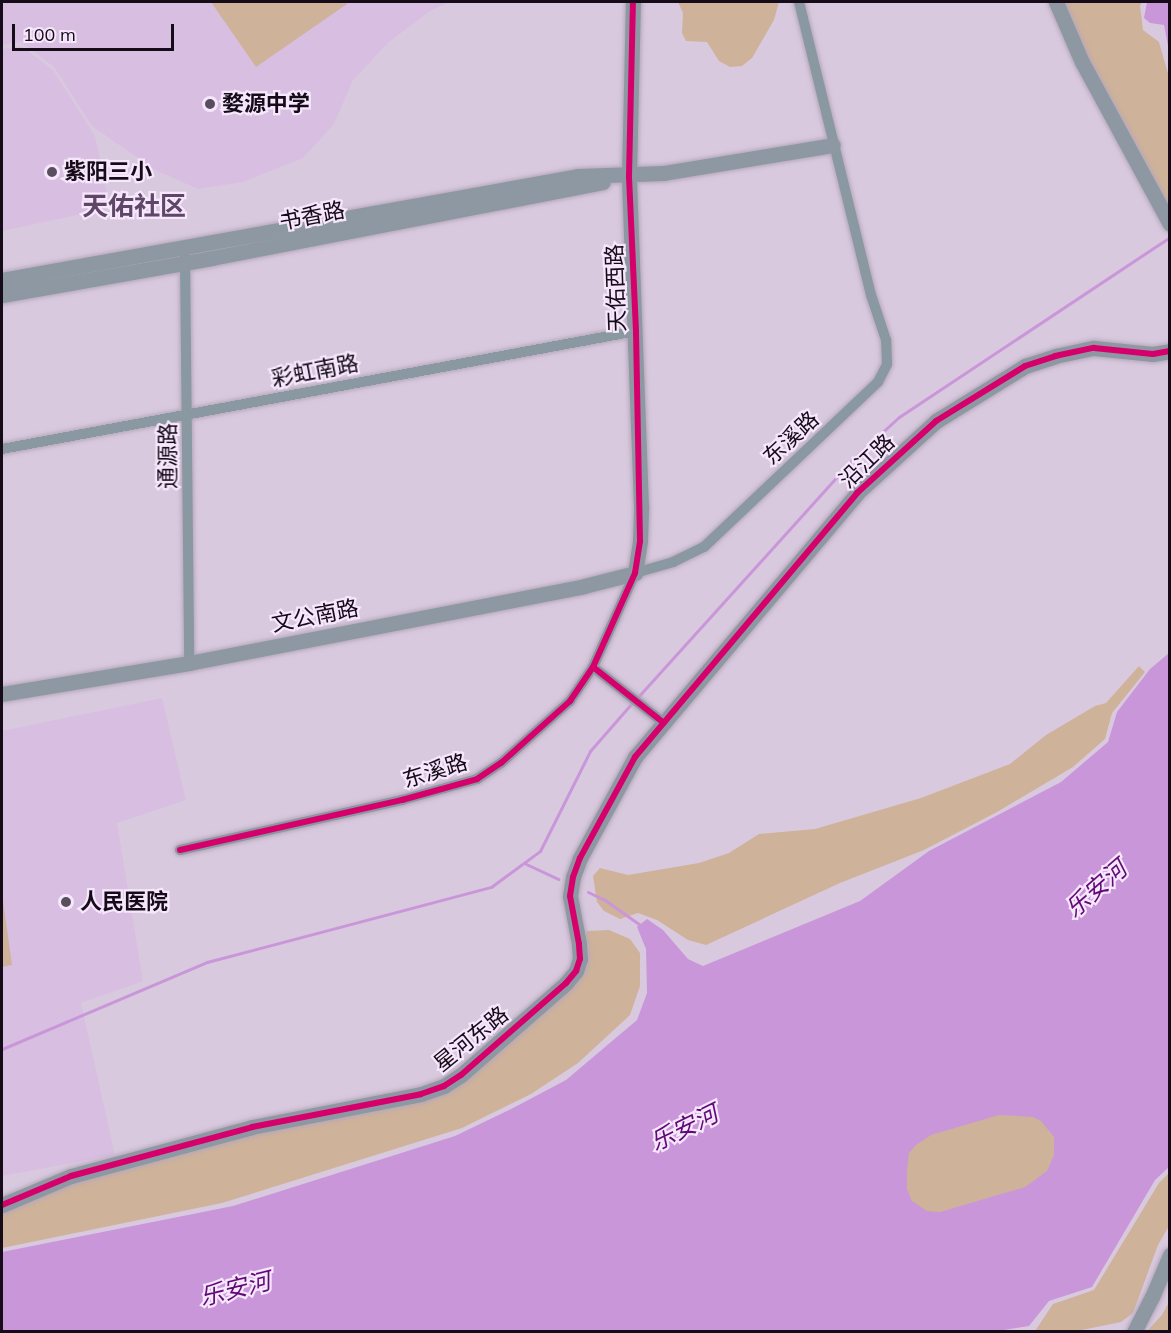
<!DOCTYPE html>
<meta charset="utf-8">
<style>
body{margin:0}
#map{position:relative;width:1171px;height:1333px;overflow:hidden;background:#d9c9df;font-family:Mulish,"Noto Sans SC",sans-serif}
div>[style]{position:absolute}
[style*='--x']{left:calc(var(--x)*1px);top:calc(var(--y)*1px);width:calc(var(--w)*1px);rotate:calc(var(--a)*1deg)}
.built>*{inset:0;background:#d8bee1}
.green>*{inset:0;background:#cfb29a}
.water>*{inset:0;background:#c997d9}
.stream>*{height:3px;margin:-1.5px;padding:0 1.5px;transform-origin:1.5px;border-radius:1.5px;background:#c997d9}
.roads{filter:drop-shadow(0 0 2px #b5a8ba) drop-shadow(0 0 2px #b5a8ba)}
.street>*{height:10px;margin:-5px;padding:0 5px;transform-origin:5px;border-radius:5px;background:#8998a1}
.secondary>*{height:15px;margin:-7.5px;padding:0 7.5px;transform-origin:7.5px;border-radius:7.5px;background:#8e98a3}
.cycleway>*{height:6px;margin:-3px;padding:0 3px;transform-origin:3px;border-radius:3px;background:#d6006c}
.dots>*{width:16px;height:16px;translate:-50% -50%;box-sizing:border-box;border:3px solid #f6e7fc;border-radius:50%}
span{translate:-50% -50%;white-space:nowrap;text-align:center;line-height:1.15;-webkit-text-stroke:4.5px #f6e7fc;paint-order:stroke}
.poi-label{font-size:22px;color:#160b19;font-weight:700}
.left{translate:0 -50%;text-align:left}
.street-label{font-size:22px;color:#160b19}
.water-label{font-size:24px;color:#610a77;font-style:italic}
.quarter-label{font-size:26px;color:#5f4568;font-weight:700}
.frame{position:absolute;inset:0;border:3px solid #160b19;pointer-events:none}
.scale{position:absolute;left:12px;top:24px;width:162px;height:27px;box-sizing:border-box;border:3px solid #160b19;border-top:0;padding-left:8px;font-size:18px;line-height:21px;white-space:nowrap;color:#160b19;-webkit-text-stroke:4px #f6e7fc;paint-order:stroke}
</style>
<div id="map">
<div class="built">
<div style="clip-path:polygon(2px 2px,449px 2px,430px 11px,389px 42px,353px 80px,334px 124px,303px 158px,243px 182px,198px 189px,155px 170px,92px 126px,54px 67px,21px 42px,2px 45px)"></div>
<div style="clip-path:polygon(21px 46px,53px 70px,95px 136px,110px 208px,2px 231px,2px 49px)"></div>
<div style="clip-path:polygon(162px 698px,186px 800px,117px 823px,143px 981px,81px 1003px,115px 1155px,2px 1176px,2px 731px)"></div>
</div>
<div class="green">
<div style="clip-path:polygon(211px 2px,346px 2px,347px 4px,256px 67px)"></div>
<div style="clip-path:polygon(678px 2px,779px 2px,774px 20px,752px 58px,742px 66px,730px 67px,719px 61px,707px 42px,686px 41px,682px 33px,683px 13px)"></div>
<div style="clip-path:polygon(1063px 2px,1142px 2px,1140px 6px,1143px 30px,1159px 42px,1169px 77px,1169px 207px,1087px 60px)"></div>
<div style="clip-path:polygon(1139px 666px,1145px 672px,1112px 713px,1105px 739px,1073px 767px,997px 812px,924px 850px,840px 883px,706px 945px,688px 940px,657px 920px,638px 913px,620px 919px,604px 911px,597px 902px,593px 876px,600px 868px,628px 875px,699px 863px,729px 853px,759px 834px,815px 829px,921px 798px,1010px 764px,1046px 735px,1095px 706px,1106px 703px)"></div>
<div style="clip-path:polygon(2px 894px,12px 965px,2px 967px)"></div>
<div style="clip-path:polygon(609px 930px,630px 939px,640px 953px,640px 986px,630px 1015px,578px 1063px,531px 1094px,462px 1128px,222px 1203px,2px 1248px,2px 1198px,92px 1166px,445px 1089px,569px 983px,587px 931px)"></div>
<div style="clip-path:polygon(992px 1106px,1103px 1129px,938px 1332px,739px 1332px,883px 1157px)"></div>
<div style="clip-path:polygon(1169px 1173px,1169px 1226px,1158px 1245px,1133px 1313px,1121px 1322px,1077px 1331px,1035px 1331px,1053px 1304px,1094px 1290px,1159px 1183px)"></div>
<div style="clip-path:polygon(1169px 1302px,1169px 1331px,1147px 1331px,1162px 1315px)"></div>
</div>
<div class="water">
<div style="clip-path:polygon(1147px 2px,1169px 2px,1169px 51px,1164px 25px,1150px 23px,1144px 18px)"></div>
<div style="clip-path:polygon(evenodd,1169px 653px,1169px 1167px,1155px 1180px,1092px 1287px,1049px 1301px,1029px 1326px,991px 1332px,2px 1331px,2px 1252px,233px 1206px,455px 1136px,515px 1107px,566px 1080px,637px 1020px,647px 993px,646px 949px,637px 927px,647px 919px,663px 930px,688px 959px,703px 966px,860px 901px,929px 851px,1061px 782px,1108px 742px,1117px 712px,1150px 669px,1169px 653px,999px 1115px,1033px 1117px,1041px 1121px,1054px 1137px,1054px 1155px,1047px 1171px,1025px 1187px,940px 1212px,927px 1211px,912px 1201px,907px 1189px,907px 1171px,909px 1153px,916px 1145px,931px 1135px,999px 1115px)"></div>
</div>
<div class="stream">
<div style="--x:637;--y:698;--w:321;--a:-47.9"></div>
<div style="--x:852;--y:460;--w:64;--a:-42.5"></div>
<div style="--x:899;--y:417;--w:325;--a:-33.6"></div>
<div style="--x:524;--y:863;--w:38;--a:25"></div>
<div style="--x:588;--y:892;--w:19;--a:25"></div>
<div style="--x:605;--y:900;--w:47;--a:35.4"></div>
<div style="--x:2;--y:1049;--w:223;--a:-23"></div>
<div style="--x:207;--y:962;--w:294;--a:-14.8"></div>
<div style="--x:491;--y:887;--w:61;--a:-36.3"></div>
<div style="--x:540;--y:851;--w:112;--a:-63.4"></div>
<div style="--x:590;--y:751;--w:64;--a:-48.8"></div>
</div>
<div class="roads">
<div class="street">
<div style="--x:185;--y:257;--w:406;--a:89.4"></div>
<div style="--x:2;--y:449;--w:645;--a:-10.54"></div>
<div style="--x:593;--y:667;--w:90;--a:38.3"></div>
<div style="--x:180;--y:850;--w:228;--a:-12.7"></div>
<div style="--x:402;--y:800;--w:78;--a:-15.6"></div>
<div style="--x:477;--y:779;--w:29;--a:-34"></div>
<div style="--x:501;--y:763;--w:93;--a:-41.9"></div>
<div style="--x:570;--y:701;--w:41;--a:-55.9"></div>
<div style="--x:593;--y:667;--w:103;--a:-65.9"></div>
<div style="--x:635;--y:573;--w:40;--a:-16"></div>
<div style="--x:673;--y:562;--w:34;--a:-26"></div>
<div style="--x:704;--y:547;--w:240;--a:-43.5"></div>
<div style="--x:878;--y:382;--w:20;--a:-63"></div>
<div style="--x:887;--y:364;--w:24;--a:-92"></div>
<div style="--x:886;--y:340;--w:47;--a:-108.4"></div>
<div style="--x:871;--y:295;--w:302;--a:-103.8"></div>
</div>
<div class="secondary">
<div style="--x:1056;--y:2;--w:65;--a:66.6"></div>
<div style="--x:1082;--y:62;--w:184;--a:61.5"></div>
<div style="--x:2;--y:280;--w:585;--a:-10.23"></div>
<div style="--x:578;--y:176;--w:86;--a:-2"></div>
<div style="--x:664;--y:173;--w:171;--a:-9.4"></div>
<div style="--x:2;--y:295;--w:213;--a:-10"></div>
<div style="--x:212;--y:258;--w:398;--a:-11"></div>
<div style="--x:2;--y:694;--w:190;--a:-9.4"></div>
<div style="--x:189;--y:663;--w:402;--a:-11"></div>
<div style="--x:584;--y:586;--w:53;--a:-14.3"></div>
<div style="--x:635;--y:573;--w:32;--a:-81"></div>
<div style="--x:640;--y:541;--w:34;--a:-88"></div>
<div style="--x:641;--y:507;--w:331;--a:-92.1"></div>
<div style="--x:629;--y:176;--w:174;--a:-88.7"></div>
<div style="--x:2;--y:1205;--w:75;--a:-22.8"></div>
<div style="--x:71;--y:1176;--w:188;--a:-15.1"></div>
<div style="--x:252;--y:1127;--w:172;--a:-11"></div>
<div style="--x:421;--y:1094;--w:24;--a:-19"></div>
<div style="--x:444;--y:1086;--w:20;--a:-33"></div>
<div style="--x:461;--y:1075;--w:140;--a:-41.2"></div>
<div style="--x:566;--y:983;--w:16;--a:-50"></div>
<div style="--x:576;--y:971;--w:13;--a:-72"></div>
<div style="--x:580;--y:959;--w:15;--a:-94"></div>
<div style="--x:579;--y:944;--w:49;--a:-100.6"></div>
<div style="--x:570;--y:896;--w:19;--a:-81"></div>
<div style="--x:573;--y:877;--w:20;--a:-70"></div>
<div style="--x:580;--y:858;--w:115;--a:-61.4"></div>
<div style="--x:635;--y:757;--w:345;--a:-49.9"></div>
<div style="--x:857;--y:493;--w:107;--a:-42.3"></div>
<div style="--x:936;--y:421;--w:105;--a:-31.7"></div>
<div style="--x:1025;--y:366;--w:32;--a:-18"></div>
<div style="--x:1055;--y:356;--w:40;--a:-12"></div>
<div style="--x:1094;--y:348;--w:59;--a:5.8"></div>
<div style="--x:1153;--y:354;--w:17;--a:-10"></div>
<div style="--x:1134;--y:1332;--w:39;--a:-63"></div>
<div style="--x:1152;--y:1297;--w:46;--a:-66.8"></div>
</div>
</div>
<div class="cycleway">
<div style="--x:593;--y:667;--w:90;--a:38.3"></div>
<div style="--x:180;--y:850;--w:228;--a:-12.7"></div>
<div style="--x:402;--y:800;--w:78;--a:-15.6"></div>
<div style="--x:477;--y:779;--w:29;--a:-34"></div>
<div style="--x:501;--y:763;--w:93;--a:-41.9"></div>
<div style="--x:570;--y:701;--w:41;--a:-55.9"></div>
<div style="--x:593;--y:667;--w:103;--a:-65.9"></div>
<div style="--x:635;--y:573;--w:32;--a:-81"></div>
<div style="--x:640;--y:541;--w:210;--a:-91.1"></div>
<div style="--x:636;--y:331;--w:155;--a:-92.6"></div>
<div style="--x:629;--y:176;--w:174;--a:-88.7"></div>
<div style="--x:2;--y:1205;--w:75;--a:-22.8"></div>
<div style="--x:71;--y:1176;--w:188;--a:-15.1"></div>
<div style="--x:252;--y:1127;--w:172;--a:-11"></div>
<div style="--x:421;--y:1094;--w:24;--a:-19"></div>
<div style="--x:444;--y:1086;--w:20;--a:-33"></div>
<div style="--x:461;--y:1075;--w:140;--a:-41.2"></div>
<div style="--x:566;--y:983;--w:16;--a:-50"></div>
<div style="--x:576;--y:971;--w:13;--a:-72"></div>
<div style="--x:580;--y:959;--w:15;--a:-94"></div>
<div style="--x:579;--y:944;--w:49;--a:-100.6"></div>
<div style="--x:570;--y:896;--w:19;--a:-81"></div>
<div style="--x:573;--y:877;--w:20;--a:-70"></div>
<div style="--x:580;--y:858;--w:115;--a:-61.4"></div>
<div style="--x:635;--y:757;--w:345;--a:-49.9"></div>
<div style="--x:857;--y:493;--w:107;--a:-42.3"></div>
<div style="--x:936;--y:421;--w:105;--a:-31.7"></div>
<div style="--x:1025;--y:366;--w:32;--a:-18"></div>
<div style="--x:1055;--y:356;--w:40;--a:-12"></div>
<div style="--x:1094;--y:348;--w:59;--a:5.8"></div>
<div style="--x:1153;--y:354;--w:17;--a:-10"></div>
</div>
<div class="dots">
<div style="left:210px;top:104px;background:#5a4e5e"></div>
<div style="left:52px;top:172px;background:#5a4e5e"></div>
<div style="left:66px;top:902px;background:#5a4e5e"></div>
</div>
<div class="poi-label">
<span class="left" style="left:222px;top:104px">婺源中学</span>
<span class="left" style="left:64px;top:172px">紫阳三小</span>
<span class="left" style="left:80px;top:902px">人民医院</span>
</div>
<div class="street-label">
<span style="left:312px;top:216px;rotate:-11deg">书香路</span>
<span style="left:616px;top:288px;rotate:-92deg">天佑西路</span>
<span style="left:315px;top:371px;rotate:-11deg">彩虹南路</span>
<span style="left:791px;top:438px;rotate:-43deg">东溪路</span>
<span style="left:168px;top:456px;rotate:-90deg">通源路</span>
<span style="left:867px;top:461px;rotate:-44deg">沿江路</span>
<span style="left:315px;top:616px;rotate:-11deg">文公南路</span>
<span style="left:435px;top:771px;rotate:-17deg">东溪路</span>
<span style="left:471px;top:1039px;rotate:-39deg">星河东路</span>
</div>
<div class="water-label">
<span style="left:1096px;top:889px;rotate:-41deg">乐安河</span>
<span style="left:684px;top:1128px;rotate:-26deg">乐安河</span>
<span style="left:235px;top:1289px;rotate:-14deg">乐安河</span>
</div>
<div class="quarter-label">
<span style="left:134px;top:206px">天佑社区</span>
</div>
<div class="frame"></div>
<div class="scale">100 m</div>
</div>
